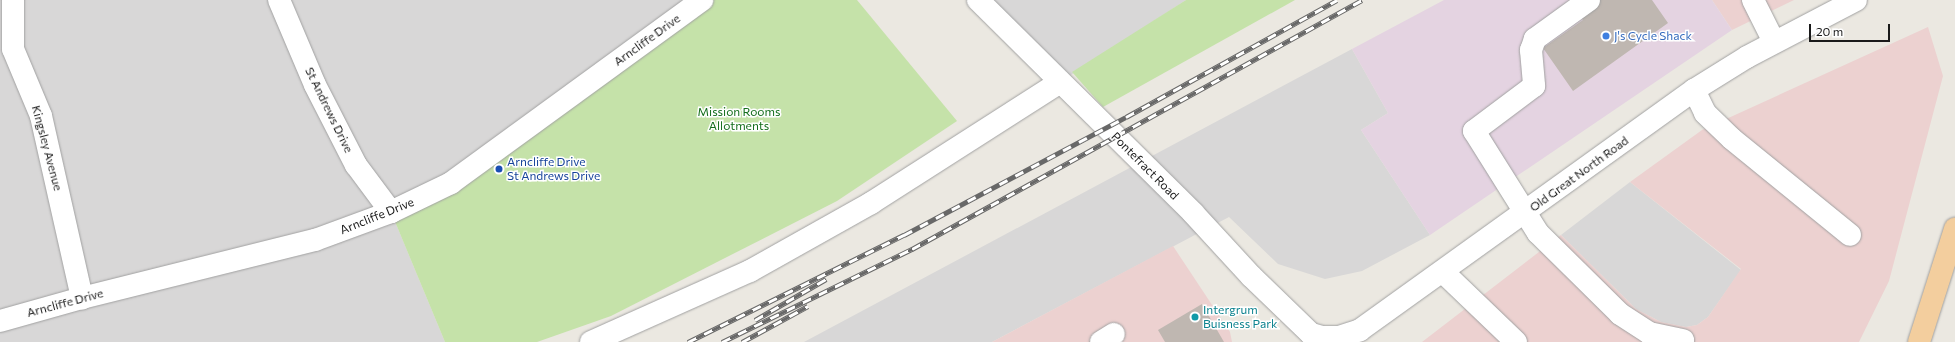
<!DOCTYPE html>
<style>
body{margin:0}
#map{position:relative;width:1955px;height:342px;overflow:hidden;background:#ebe8e1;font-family:Commissioner,sans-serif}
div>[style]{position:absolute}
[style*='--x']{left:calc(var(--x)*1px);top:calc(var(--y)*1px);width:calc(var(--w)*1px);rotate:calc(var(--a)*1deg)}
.residential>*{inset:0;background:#d8d7d7}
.commercial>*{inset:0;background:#ecd1d0}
.industrial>*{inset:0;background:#e4d3e1}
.grass>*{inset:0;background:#c5e2a9}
.building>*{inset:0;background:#bfb7b1}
.roads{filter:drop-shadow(0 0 1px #a1a1a1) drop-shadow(0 0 1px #a1a1a1)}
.minor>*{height:22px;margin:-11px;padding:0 11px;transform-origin:11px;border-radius:11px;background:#fff}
.major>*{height:22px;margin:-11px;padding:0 11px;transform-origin:11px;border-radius:11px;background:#f3ce9e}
.rail>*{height:4.5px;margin-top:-2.25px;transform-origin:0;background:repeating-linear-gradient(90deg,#fff 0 9px,#686868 0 18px);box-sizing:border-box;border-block:1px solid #686868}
.dots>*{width:11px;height:11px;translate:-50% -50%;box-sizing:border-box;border:2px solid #fff;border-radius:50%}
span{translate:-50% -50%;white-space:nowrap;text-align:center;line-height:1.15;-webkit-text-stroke:3px #fff;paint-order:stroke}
.shop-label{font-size:12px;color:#366cbe}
.left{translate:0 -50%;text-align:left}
.street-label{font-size:12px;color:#1a1a1a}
.park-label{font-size:12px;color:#136d1b}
.transit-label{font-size:12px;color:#164399}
.culture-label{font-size:12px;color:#0d838f}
.scale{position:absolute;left:1809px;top:24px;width:81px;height:18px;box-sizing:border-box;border:2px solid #1a1a1a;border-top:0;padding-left:5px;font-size:12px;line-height:14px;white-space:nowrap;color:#1a1a1a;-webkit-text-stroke:3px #fff;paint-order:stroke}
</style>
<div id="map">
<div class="residential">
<div style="clip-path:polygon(0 0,702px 0,391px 212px,445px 342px,0 342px)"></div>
<div style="clip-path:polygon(978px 0,1186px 0,1060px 82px)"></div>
<div style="clip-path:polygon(1352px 49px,1388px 113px,1361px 130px,1430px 235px,1362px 271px,1325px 279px,1278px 264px,1229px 217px,992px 342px,804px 342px)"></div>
<div style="clip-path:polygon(1630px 182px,1741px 270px,1708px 317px,1697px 325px,1686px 327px,1661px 322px,1636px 309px,1561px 235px)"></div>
</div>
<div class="commercial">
<div style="clip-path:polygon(1712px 0,1794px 0,1732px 30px)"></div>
<div style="clip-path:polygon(1928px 27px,1943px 76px,1889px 281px,1859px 342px,1422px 342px,1561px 235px,1636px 309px,1661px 322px,1686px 327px,1697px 325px,1708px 317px,1741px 269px,1630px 182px,1702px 130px)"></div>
<div style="clip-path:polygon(1173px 246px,1230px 332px,1232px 342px,992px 342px)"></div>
</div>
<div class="industrial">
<div style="clip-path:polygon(1444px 0,1712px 0,1732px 30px,1430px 235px,1361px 130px,1388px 113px,1352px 49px)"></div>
</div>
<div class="grass">
<div style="clip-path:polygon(702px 0,857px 0,957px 121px,837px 201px,611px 316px,537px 342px,445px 342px,391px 212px)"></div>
<div style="clip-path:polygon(1186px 0,1295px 0,1103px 107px,1072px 72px)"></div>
</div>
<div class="building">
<div style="clip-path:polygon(1599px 0,1652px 0,1668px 23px,1573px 91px,1543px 48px,1583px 20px,1579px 14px)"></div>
<div style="clip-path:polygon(1202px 304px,1224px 342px,1165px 342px,1158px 330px)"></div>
</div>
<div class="roads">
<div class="minor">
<div style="--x:13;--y:0;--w:49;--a:90"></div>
<div style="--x:13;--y:49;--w:73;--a:67.3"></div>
<div style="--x:41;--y:116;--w:187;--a:77.3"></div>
<div style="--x:279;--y:0;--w:92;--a:67"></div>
<div style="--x:315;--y:85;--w:90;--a:62.9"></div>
<div style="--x:356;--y:165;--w:59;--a:53.3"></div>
<div style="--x:978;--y:0;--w:303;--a:44.7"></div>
<div style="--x:1193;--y:213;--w:86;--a:47.4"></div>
<div style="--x:1251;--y:276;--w:83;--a:44"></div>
<div style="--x:1311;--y:334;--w:11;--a:15"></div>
<div style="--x:1322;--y:337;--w:17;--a:0"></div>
<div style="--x:1339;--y:337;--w:22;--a:-18"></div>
<div style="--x:1360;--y:330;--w:411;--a:-35.7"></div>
<div style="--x:1694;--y:90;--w:62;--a:-31.9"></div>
<div style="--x:1747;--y:57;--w:123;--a:-27.6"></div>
<div style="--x:1589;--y:0;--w:67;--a:144.2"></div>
<div style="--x:1535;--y:39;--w:12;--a:110"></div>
<div style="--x:1531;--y:50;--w:36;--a:85"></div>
<div style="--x:1534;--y:86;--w:75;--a:143.1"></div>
<div style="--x:1474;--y:131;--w:120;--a:57.9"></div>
<div style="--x:1538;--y:233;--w:115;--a:44.6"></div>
<div style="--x:1620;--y:314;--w:35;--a:33"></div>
<div style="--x:1649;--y:333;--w:35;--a:12"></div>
<div style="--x:1753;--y:0;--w:47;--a:63.4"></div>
<div style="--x:1694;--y:90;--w:25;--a:64"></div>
<div style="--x:1705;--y:113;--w:37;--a:44"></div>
<div style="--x:1732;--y:139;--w:152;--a:39.1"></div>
<div style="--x:1443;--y:272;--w:101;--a:43.8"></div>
<div style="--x:0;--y:321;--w:85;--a:-15.7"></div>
<div style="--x:82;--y:298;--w:240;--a:-14"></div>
<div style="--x:315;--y:240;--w:81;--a:-20.2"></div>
<div style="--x:391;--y:212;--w:67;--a:-25.8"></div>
<div style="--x:451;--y:183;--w:311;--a:-36.1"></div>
<div style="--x:591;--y:342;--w:174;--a:-24.1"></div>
<div style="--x:750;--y:271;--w:139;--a:-29.3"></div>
<div style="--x:871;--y:203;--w:224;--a:-32.6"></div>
<div style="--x:1101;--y:342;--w:15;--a:-32"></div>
</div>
<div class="major">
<div style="--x:1919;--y:342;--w:119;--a:-72.3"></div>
</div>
</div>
<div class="rail">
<div style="--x:755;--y:320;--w:82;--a:-30"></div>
<div style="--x:688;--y:342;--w:241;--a:-26.4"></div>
<div style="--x:904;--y:235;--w:251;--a:-28"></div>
<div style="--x:1126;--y:117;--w:241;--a:-29"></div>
<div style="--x:722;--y:342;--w:212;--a:-26.1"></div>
<div style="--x:912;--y:249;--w:514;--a:-28.96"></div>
<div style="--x:742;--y:342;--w:75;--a:-28.6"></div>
</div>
<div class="dots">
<div style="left:1606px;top:36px;background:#3f7fe0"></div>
<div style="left:499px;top:169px;background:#1a4fb4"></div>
<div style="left:1195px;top:317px;background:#0f9aa8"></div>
</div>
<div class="shop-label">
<span class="left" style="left:1614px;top:36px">J's Cycle Shack</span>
</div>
<div class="street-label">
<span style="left:647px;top:40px;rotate:-36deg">Arncliffe Drive</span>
<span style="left:329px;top:110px;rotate:64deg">St Andrews Drive</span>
<span style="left:47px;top:148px;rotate:75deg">Kingsley Avenue</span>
<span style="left:1145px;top:166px;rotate:45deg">Pontefract Road</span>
<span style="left:1579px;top:174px;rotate:-36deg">Old Great North Road</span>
<span style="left:377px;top:216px;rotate:-22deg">Arncliffe Drive</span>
<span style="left:65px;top:303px;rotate:-15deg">Arncliffe Drive</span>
</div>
<div class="park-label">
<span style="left:739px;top:119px">Mission Rooms<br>Allotments</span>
</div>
<div class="transit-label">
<span class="left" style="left:507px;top:169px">Arncliffe Drive<br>St Andrews Drive</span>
</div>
<div class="culture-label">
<span class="left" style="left:1203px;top:317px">Intergrum<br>Buisness Park</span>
</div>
<div class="scale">20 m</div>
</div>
